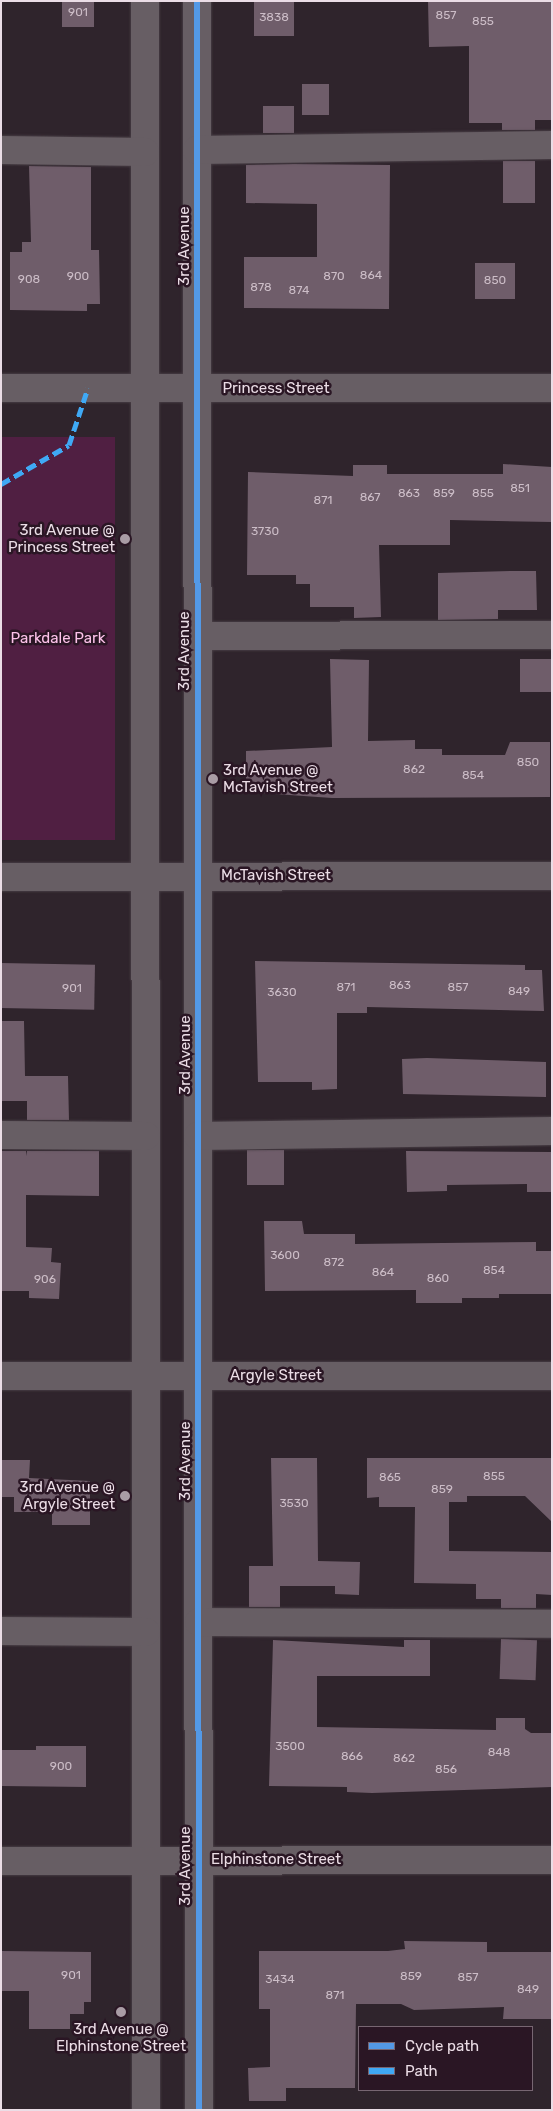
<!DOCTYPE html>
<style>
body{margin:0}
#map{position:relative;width:553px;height:2111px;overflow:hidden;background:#2f242c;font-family:Rubik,sans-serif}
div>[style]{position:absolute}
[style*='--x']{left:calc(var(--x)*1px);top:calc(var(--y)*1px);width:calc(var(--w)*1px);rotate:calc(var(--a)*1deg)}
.green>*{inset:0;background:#501f42;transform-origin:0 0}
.building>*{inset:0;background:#6f5d6a;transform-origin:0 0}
.roads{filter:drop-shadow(0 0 1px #493f46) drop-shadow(0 0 1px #493f46)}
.minor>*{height:28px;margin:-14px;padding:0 14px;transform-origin:14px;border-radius:14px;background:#675e64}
.quiet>*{height:5px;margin-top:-2.5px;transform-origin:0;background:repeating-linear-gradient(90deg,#3fa9f5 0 10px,transparent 0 15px)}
.cycleway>*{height:6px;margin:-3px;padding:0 3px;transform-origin:3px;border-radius:3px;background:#5399e6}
.dots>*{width:14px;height:14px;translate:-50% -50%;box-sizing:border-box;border:2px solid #2a1624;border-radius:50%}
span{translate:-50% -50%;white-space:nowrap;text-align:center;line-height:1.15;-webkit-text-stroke:5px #2a1624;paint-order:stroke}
.number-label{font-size:12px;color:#ccbdc7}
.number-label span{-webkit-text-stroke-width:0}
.street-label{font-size:15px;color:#ebdde6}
.poi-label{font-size:15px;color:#ebdde6}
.right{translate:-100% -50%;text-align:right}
.left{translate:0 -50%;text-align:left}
.park-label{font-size:15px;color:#fcc2e9}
.frame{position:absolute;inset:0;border:2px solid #ebdde6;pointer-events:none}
.legend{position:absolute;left:358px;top:2026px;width:175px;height:65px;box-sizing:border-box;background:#2a1624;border:1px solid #776672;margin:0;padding:6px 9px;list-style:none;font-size:15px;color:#ebdde6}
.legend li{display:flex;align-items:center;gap:10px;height:25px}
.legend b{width:25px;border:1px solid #776672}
</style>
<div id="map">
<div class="green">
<div style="left:1px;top:437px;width:114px;height:403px"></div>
</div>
<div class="building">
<div style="left:62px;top:1px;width:32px;height:26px"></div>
<div style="left:254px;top:1px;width:40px;height:35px"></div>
<div style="clip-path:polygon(428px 1px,552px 1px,552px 120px,535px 120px,535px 130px,502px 130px,502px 123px,469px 123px,469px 46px,429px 47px)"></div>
<div style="left:302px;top:84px;width:27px;height:31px"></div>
<div style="left:263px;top:106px;width:31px;height:27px"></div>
<div style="left:503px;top:161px;width:32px;height:42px"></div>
<div style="clip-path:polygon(294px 164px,390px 165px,389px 309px,244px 308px,244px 257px,317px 257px,317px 204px,246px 203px,246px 165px)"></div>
<div style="clip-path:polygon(29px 166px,91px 167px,91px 250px,99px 250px,100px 304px,87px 304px,87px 311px,10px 310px,10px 252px,22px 252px,22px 242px,31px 242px)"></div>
<div style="left:475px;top:263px;width:40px;height:36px"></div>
<div style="clip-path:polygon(503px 464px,552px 467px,552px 522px,450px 520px,450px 545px,379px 545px,381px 617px,354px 618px,354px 607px,310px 607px,310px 584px,296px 584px,296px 575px,247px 575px,248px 472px,353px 476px,353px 465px,387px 465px,387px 474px,503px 474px)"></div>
<div style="clip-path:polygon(512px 571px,536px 571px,537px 610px,498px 610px,498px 619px,438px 620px,438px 573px)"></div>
<div style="clip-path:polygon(330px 659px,369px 660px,368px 741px,415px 740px,415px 749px,442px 749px,442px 755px,505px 755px,510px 742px,550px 742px,550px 797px,332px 798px,246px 792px,246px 751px,332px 747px)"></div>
<div style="left:552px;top:659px;width:33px;height:32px;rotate:90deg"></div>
<div style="clip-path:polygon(255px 961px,525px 965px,525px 970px,542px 970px,544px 1011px,367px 1007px,367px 1013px,337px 1013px,337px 1089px,312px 1090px,312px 1082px,258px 1082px)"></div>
<div style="left:1px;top:963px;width:94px;height:45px;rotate:1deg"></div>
<div style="clip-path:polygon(1px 1021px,24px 1021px,25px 1076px,68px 1076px,69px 1120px,27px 1120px,27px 1101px,1px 1101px)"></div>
<div style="clip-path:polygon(427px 1058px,546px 1062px,546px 1097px,403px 1094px,402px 1059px)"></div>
<div style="left:284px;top:1150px;width:35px;height:37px;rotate:90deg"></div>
<div style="clip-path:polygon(2px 1151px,26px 1151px,27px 1156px,27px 1151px,99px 1151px,99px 1196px,26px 1195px,26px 1247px,52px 1248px,51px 1262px,61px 1263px,59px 1299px,29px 1298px,29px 1291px,1px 1291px)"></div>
<div style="clip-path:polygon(406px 1151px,552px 1152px,552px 1192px,527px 1192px,527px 1184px,447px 1185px,447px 1191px,407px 1192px)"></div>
<div style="clip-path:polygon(264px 1221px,302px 1221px,304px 1234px,355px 1234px,355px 1244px,536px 1242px,536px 1251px,552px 1251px,552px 1294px,499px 1294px,499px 1298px,462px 1298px,462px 1303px,416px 1303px,416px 1290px,265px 1291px)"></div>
<div style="clip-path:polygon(271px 1458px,317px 1458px,318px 1561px,360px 1562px,359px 1595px,335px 1594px,335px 1586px,280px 1586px,280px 1607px,249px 1607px,249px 1566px,273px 1566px)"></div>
<div style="clip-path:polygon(367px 1458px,552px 1458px,552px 1522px,525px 1496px,467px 1496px,467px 1502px,449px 1502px,449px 1551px,552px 1552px,552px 1595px,536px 1594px,536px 1608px,501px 1608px,501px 1599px,476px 1599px,476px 1584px,414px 1583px,415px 1507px,379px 1507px,379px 1497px,367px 1498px)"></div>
<div style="clip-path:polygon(1px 1460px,30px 1460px,29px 1478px,90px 1481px,90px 1525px,52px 1525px,52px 1512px,14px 1512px,14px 1497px,1px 1497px)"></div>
<div style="left:501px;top:1639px;width:36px;height:40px;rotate:2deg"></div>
<div style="clip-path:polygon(273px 1640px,404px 1647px,404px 1640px,430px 1640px,430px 1676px,317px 1676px,317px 1727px,496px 1730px,496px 1718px,525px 1718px,525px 1729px,531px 1733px,552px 1733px,552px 1787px,372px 1793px,347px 1792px,347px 1787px,269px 1786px)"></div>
<div style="clip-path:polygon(36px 1746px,86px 1746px,86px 1787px,1px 1786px,1px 1750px,36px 1750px)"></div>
<div style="clip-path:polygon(404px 1941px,487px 1942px,487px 1952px,552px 1952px,552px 2019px,503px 2019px,504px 2007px,414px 2010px,401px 2004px,356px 2004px,355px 2088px,286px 2088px,286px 2101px,249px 2101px,248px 2068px,270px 2067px,270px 2009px,259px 2009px,259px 1951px,388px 1951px,405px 1949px)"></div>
<div style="clip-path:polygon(1px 1951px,91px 1952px,91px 2002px,84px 2002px,84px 2014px,70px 2014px,70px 2029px,29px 2029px,29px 1991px,1px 1991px)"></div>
</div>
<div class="roads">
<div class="minor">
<div style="--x:145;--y:1;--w:2109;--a:89.97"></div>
<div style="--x:197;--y:1;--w:2109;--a:89.95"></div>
<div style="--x:1;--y:150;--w:144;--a:0.8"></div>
<div style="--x:197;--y:150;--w:355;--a:-0.8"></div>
<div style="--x:1;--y:388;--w:551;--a:0"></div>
<div style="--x:198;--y:636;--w:354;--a:-0.2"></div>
<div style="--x:1;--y:877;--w:551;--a:-0.1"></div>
<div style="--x:1;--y:1135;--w:145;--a:0.4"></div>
<div style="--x:198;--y:1136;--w:354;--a:-0.8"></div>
<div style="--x:1;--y:1376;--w:551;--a:0"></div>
<div style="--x:199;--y:1622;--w:353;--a:0.3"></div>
<div style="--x:1;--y:1631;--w:145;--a:0.4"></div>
<div style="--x:1;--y:1861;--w:551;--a:-0.1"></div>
</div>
</div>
<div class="quiet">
<div style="--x:1;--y:484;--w:78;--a:-29.8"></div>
<div style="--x:69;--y:445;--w:60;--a:-71.6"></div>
</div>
<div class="cycleway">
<div style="--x:197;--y:1;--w:2109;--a:89.95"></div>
</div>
<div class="dots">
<div style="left:125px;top:539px;background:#a99ca5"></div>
<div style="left:213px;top:779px;background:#a99ca5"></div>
<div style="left:125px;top:1496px;background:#a99ca5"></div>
<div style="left:121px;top:2012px;background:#a99ca5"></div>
</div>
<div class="number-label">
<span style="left:78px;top:13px">901</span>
<span style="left:446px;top:16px">857</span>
<span style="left:274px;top:18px">3838</span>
<span style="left:483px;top:22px">855</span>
<span style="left:371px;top:276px">864</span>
<span style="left:78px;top:277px">900</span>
<span style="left:334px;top:277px">870</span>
<span style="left:29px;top:280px">908</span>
<span style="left:495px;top:281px">850</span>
<span style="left:261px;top:288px">878</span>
<span style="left:299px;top:291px">874</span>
<span style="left:520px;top:489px">851</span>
<span style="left:409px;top:494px">863</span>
<span style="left:444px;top:494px">859</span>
<span style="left:483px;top:494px">855</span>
<span style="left:370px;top:498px">867</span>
<span style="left:323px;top:501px">871</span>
<span style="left:265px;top:532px">3730</span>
<span style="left:528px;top:763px">850</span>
<span style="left:414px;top:770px">862</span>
<span style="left:473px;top:776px">854</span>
<span style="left:400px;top:986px">863</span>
<span style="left:346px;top:988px">871</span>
<span style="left:458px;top:988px">857</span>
<span style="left:72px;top:989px">901</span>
<span style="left:519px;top:992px">849</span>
<span style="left:282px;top:993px">3630</span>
<span style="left:285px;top:1256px">3600</span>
<span style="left:334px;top:1263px">872</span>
<span style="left:494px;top:1271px">854</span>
<span style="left:383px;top:1273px">864</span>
<span style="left:438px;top:1279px">860</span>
<span style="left:45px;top:1280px">906</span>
<span style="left:494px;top:1477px">855</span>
<span style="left:390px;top:1478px">865</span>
<span style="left:442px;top:1490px">859</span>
<span style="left:294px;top:1504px">3530</span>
<span style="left:290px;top:1747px">3500</span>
<span style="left:499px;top:1753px">848</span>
<span style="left:352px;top:1757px">866</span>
<span style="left:404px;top:1759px">862</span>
<span style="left:61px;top:1767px">900</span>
<span style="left:446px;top:1770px">856</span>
<span style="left:71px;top:1976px">901</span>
<span style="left:411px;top:1977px">859</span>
<span style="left:468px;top:1978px">857</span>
<span style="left:280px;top:1980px">3434</span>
<span style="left:528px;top:1990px">849</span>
<span style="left:335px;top:1996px">871</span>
</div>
<div class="street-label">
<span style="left:185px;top:246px;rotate:-90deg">3rd Avenue</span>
<span style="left:276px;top:389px">Princess Street</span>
<span style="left:185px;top:651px;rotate:-90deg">3rd Avenue</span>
<span style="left:276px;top:876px">McTavish Street</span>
<span style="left:186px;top:1055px;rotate:-90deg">3rd Avenue</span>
<span style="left:276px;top:1376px">Argyle Street</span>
<span style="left:186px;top:1461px;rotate:-90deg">3rd Avenue</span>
<span style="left:276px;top:1860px">Elphinstone Street</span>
<span style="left:186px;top:1866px;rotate:-90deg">3rd Avenue</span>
</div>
<div class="poi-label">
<span class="right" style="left:115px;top:539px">3rd Avenue @<br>Princess Street</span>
<span class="left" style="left:223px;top:779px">3rd Avenue @<br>McTavish Street</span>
<span class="right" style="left:115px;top:1496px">3rd Avenue @<br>Argyle Street</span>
<span style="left:121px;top:2038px">3rd Avenue @<br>Elphinstone Street</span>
</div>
<div class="park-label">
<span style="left:58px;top:639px">Parkdale Park</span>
</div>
<div class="frame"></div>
<ul class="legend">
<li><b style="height:6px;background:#5399e6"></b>Cycle path</li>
<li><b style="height:6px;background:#3fa9f5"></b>Path</li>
</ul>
</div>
